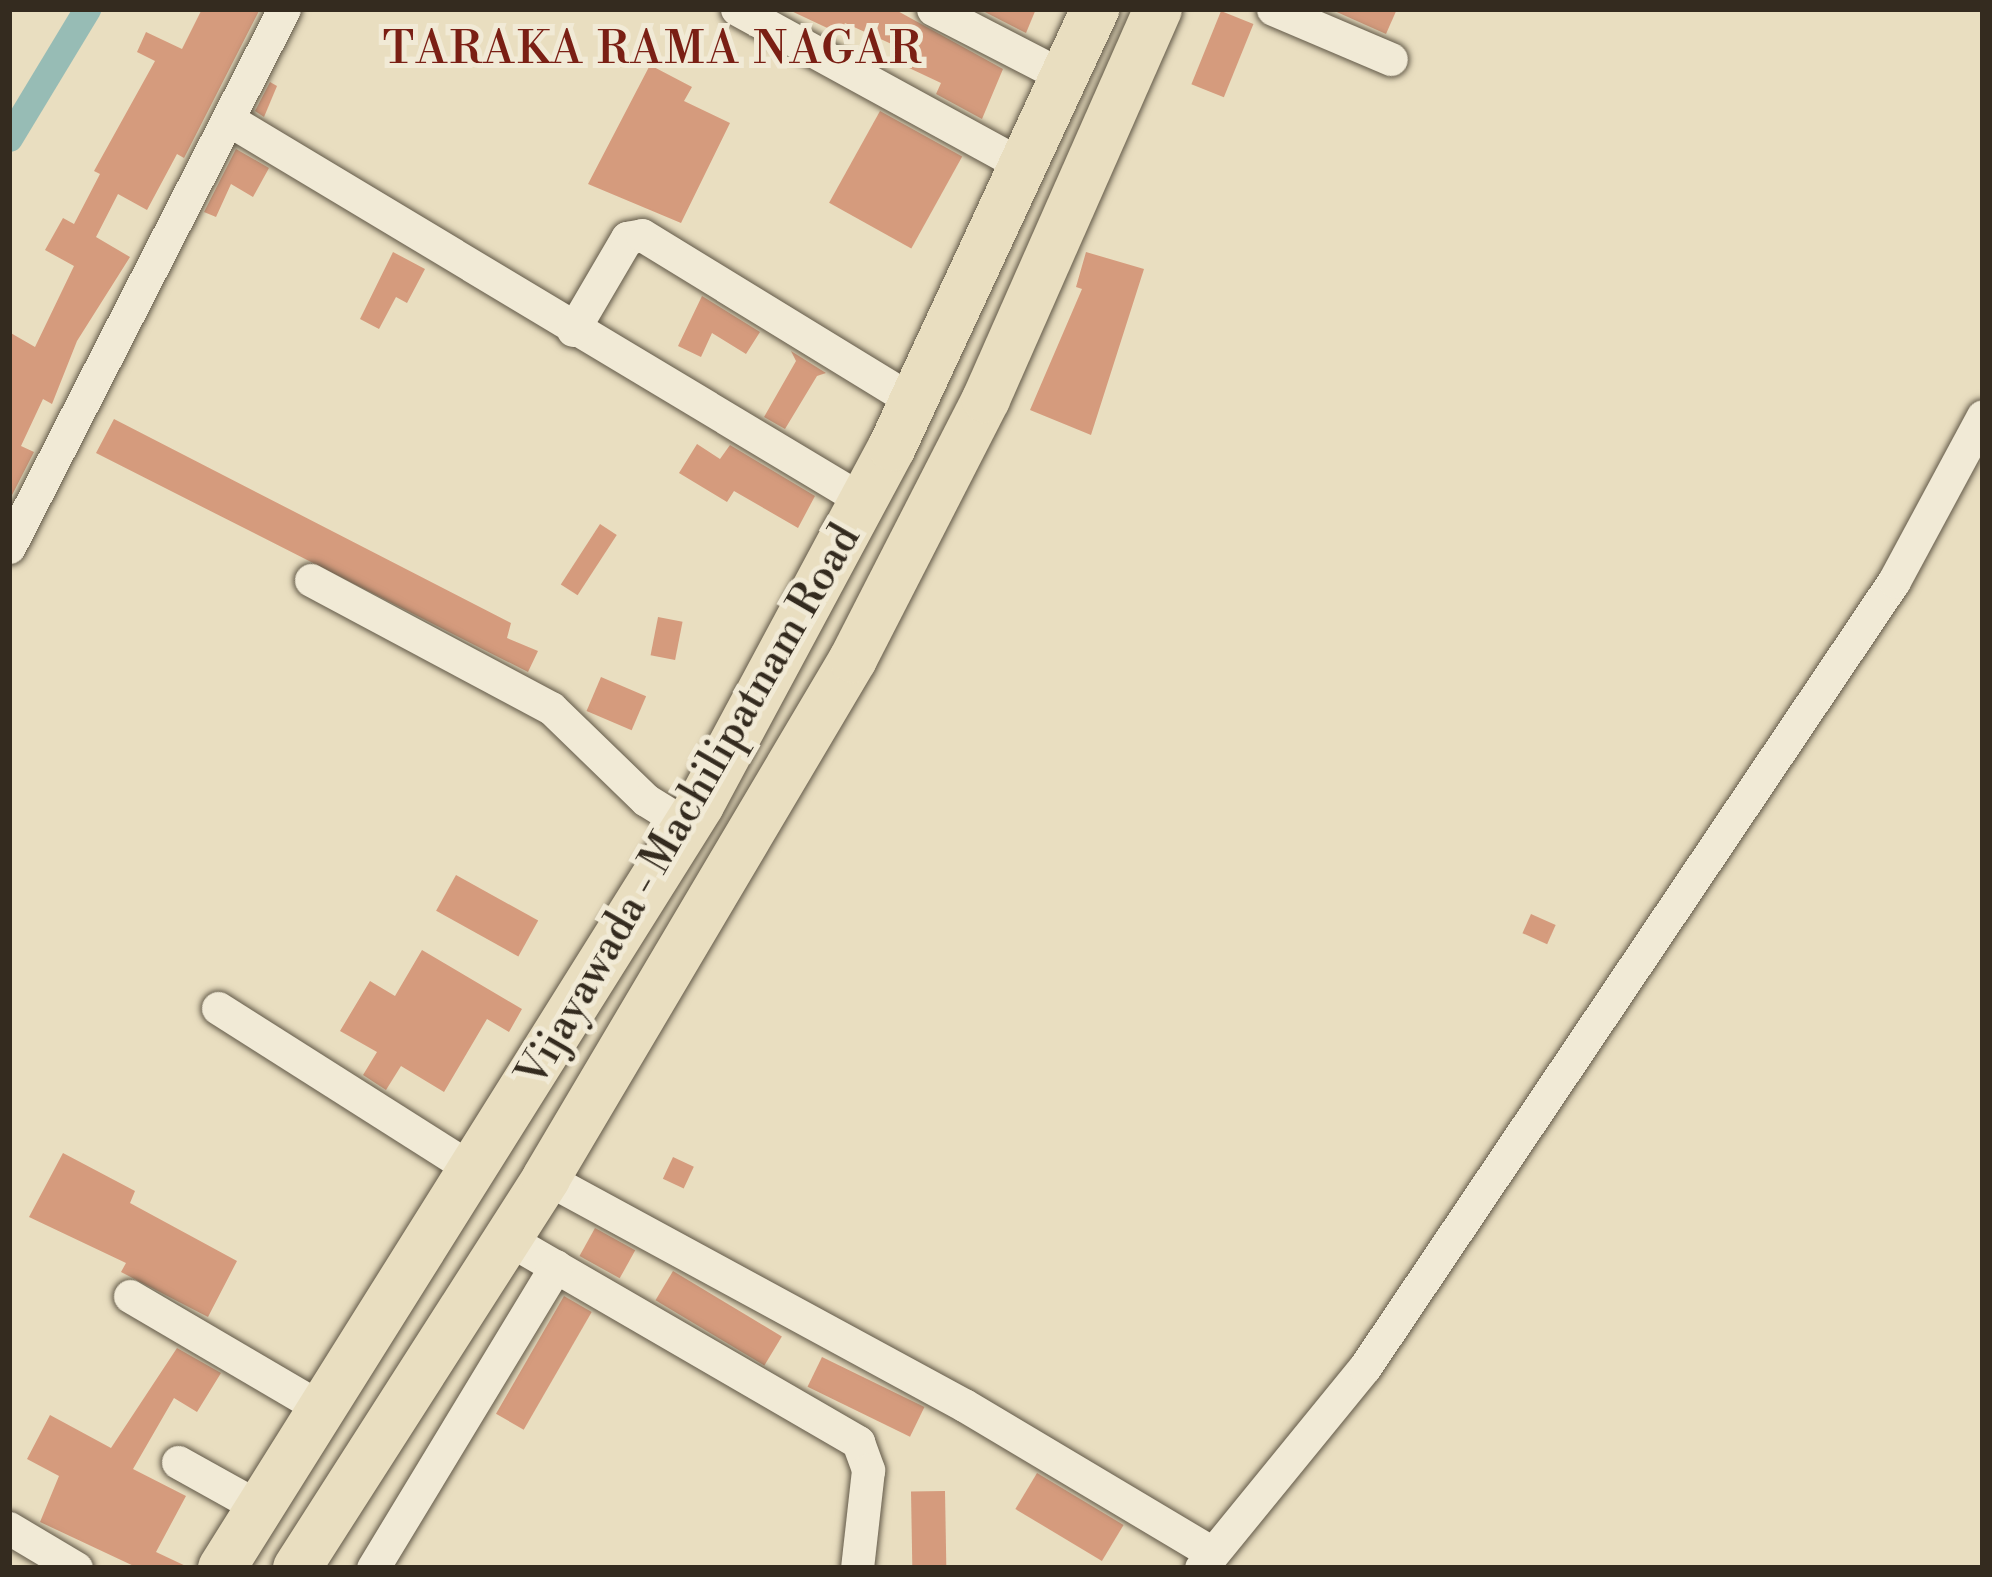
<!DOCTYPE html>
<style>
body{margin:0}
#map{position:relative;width:1992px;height:1577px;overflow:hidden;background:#e9dec0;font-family:"Libre Bodoni",serif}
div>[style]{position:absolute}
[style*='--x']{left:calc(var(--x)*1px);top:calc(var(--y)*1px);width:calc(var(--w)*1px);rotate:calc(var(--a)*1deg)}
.canal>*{height:27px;margin:-13.5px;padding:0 13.5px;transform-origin:13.5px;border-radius:13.5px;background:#97bcb5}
.building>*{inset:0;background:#d59b7d;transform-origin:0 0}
.roads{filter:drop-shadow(0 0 3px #615847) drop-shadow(0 0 3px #615847)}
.minor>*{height:33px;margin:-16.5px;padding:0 16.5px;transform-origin:16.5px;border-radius:16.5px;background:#f1ead6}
.highway>*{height:48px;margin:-24px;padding:0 24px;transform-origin:24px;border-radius:24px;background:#e9dec0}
span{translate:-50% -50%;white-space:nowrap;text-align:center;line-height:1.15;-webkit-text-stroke:10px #f1ead6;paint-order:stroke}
.street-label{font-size:42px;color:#342b1f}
.neighbourhood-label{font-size:45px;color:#7a1f14;letter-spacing:3px}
.frame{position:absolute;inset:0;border:12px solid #342b1f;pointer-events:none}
</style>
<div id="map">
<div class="canal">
<div style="--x:9;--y:138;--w:151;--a:-58.8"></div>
</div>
<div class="building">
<div style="clip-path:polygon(202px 9px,260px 9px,184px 158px,177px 154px,147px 210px,118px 194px,96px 237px,130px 257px,77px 341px,52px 404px,43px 399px,21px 446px,34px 452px,9px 501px,9px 332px,35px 347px,74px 266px,45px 250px,63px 218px,74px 224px,100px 174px,94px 171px,155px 61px,137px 52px,146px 32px,182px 49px)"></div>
<div style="clip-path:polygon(787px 9px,894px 9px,1003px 69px,982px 119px,936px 94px,941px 83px,890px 59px,896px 46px,845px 23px,840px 34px)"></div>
<div style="clip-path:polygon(979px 9px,1036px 9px,1026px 33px)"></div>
<div style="clip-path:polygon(1330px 9px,1397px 9px,1386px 34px)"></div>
<div style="left:1221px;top:11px;width:35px;height:79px;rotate:22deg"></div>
<div style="clip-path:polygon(650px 65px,692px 87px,684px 101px,730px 123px,681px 223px,588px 184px)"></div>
<div style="clip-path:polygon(270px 82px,277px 86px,264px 117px,255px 111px)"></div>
<div style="left:880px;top:111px;width:94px;height:105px;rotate:29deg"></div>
<div style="clip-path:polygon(236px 149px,269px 168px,253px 197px,231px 184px,216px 217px,204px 212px)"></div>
<div style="clip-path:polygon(393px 252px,425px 269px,407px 303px,396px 297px,379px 329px,360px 319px)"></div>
<div style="clip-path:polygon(1086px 252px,1144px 269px,1091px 435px,1030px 410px,1082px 289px,1076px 287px)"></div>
<div style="clip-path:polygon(702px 296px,760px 332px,746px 354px,712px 333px,701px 357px,678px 346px)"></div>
<div style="clip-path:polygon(791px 351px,826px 373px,817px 376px,785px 429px,764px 417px,796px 361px)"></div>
<div style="clip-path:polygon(114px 419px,511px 623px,507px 638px,538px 651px,528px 672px,96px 453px)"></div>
<div style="clip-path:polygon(697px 444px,720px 459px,730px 445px,815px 496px,798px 528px,734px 491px,727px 502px,679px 473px)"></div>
<div style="left:600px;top:524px;width:20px;height:72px;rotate:33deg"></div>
<div style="left:658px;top:617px;width:25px;height:39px;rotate:11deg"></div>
<div style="left:601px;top:677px;width:49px;height:37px;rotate:23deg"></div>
<div style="left:456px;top:875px;width:94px;height:41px;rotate:29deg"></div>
<div style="left:1531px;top:914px;width:27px;height:21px;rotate:24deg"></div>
<div style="clip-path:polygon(422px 950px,522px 1009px,509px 1032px,487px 1019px,444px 1092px,401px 1066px,386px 1090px,363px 1075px,377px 1052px,340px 1031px,370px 981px,395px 996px)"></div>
<div style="clip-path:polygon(63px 1153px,135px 1191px,130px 1203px,237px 1261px,208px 1317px,121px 1272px,126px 1263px,29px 1217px)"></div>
<div style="left:673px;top:1157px;width:23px;height:24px;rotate:25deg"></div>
<div style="left:595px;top:1228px;width:46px;height:32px;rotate:29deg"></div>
<div style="left:673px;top:1271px;width:127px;height:34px;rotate:31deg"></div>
<div style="left:564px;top:1296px;width:32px;height:136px;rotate:30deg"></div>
<div style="clip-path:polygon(177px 1348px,221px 1373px,197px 1412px,174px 1398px,133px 1469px,186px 1496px,156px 1552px,190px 1568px,138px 1568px,40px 1522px,59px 1476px,27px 1459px,50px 1415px,111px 1448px)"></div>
<div style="left:822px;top:1357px;width:114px;height:33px;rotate:26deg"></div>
<div style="left:1037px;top:1473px;width:101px;height:42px;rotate:31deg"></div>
<div style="left:945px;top:1491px;width:77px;height:34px;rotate:89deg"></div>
</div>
<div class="roads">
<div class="minor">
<div style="--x:737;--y:9;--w:329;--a:28.7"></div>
<div style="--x:933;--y:9;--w:148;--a:27.3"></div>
<div style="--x:1273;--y:9;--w:128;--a:23"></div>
<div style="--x:231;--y:121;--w:738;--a:30.98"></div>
<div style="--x:573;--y:330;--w:107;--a:-59.6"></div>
<div style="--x:627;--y:238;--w:15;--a:-11"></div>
<div style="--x:642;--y:235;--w:319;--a:31.5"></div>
<div style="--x:9;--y:547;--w:604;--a:-62.93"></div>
<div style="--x:311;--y:580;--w:272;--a:28.1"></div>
<div style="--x:551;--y:708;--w:132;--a:44.1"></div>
<div style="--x:646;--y:800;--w:49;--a:31.8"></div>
<div style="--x:218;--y:1008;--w:306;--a:32.4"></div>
<div style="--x:546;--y:1178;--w:476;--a:28.5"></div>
<div style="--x:964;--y:1405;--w:289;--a:30.8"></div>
<div style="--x:508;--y:1239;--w:405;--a:30.1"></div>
<div style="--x:858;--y:1442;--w:30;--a:70"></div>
<div style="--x:868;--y:1470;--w:99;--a:96.4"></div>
<div style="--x:130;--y:1296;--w:221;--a:30.4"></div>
<div style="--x:178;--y:1462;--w:93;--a:29.1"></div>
<div style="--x:9;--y:1528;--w:78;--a:30.8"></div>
<div style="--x:373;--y:1568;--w:353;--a:-58.8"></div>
<div style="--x:1201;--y:1568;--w:259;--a:-50.8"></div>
<div style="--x:1365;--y:1367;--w:947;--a:-56.06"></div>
<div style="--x:1894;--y:581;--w:187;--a:-61.7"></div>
</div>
<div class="highway">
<div style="--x:222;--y:1568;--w:900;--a:-57.93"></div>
<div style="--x:700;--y:805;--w:406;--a:-61.8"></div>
<div style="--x:892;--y:447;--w:483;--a:-65.1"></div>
<div style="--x:297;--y:1568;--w:463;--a:-57.4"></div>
<div style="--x:546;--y:1178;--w:603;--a:-59.39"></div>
<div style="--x:853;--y:659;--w:292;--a:-62.9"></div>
<div style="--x:986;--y:399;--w:426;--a:-66.2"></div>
</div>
</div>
<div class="street-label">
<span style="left:690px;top:806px;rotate:-60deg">Vijayawada - Machilipatnam Road</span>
</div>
<div class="neighbourhood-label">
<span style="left:653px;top:50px">TARAKA RAMA NAGAR</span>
</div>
<div class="frame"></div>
</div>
